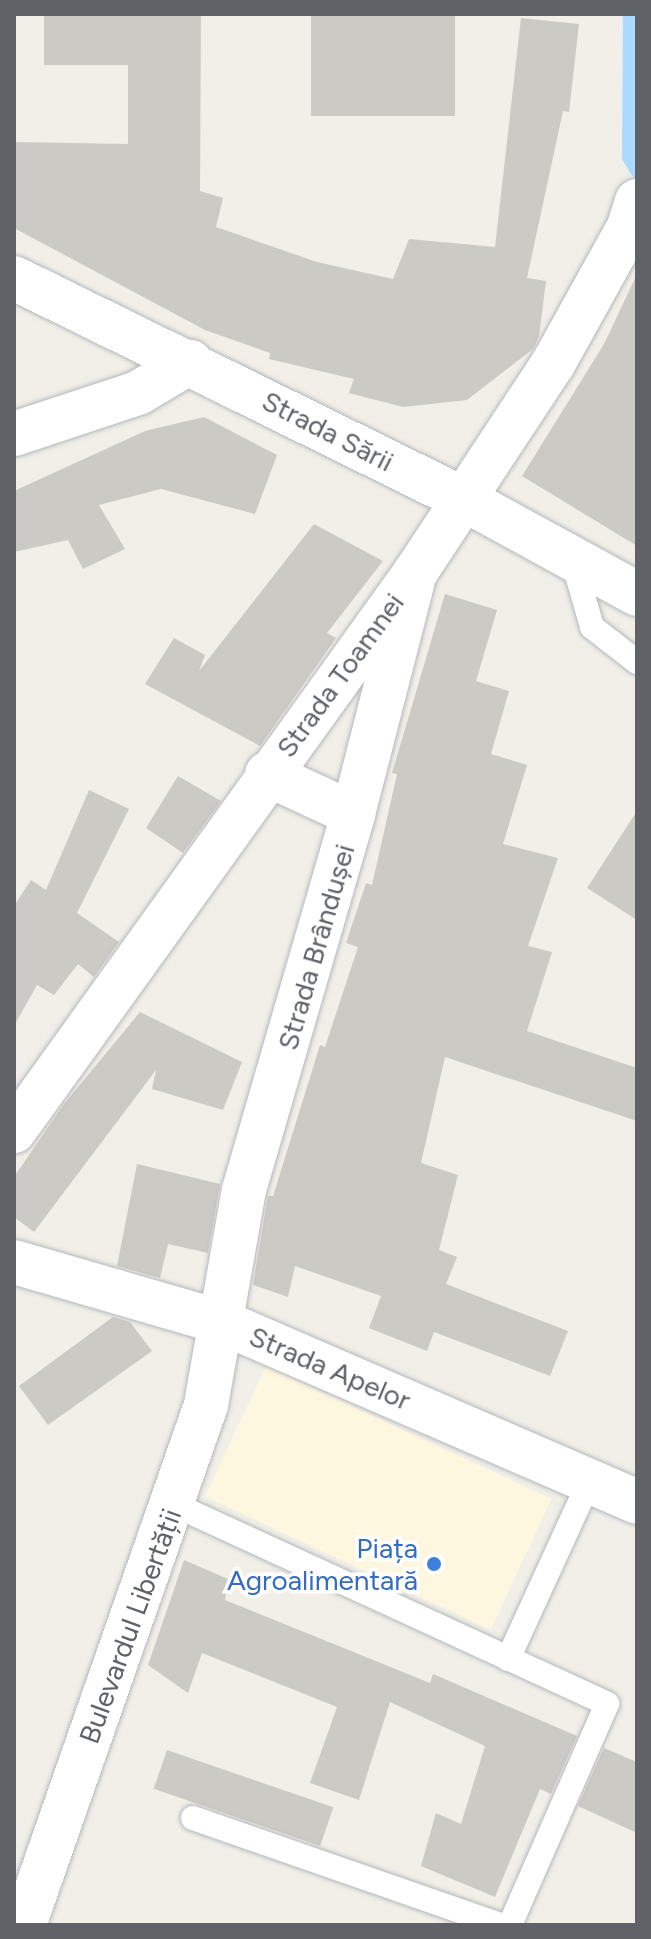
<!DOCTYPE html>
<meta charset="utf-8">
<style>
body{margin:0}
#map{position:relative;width:651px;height:1939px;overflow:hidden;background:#f1efe8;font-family:Figtree,sans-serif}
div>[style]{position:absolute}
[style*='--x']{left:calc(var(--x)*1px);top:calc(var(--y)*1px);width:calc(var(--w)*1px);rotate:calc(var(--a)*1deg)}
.commercial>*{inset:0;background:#fef7e0;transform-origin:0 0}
.stream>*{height:14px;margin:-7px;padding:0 7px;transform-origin:7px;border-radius:7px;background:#aadaff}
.building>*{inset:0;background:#cccac5;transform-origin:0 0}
.roads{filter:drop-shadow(0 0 2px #b5b8bc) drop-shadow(0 0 2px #b5b8bc)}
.service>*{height:24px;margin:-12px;padding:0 12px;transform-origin:12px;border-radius:12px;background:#fff}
.minor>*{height:44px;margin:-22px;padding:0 22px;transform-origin:22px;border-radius:22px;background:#fff}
.tertiary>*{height:44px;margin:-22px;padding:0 22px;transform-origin:22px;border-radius:22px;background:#fff}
.dots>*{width:22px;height:22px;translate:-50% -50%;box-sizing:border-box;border:4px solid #fff;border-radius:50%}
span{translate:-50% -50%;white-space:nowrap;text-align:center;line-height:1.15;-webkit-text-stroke:7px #fff;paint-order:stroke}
.street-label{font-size:28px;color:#5f6368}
.shop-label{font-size:28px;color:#366cbe}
.right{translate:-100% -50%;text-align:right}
.frame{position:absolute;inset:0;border:16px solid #5f6368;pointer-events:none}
</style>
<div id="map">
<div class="commercial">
<div style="left:266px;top:1366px;width:315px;height:144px;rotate:25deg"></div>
</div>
<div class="stream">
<div style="--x:630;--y:14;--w:143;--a:90.4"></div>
<div style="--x:629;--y:157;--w:16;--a:60"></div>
</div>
<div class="building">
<div style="clip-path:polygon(44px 14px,201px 14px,200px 191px,223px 198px,216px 227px,317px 262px,393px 279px,409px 239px,495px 247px,521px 18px,579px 24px,569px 112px,563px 111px,527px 278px,546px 281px,539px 337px,533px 349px,467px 400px,403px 407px,349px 393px,354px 379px,269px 359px,270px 353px,205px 330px,14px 228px,14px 142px,128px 144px,128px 65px,44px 65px)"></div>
<div style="left:311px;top:14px;width:144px;height:102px"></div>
<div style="clip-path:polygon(637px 274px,637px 546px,522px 476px,604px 344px)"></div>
<div style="clip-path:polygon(204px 417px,277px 455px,255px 514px,161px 489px,99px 505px,125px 549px,83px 569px,68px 540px,14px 552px,14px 491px,145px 431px)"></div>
<div style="clip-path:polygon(314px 524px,383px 561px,327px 633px,336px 638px,260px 746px,145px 684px,174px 638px,205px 655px,199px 671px)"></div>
<div style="clip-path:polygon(445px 594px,497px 610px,476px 681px,509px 691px,491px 754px,527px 765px,503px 844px,558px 858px,528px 946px,552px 952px,527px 1031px,637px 1068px,637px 1121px,445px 1057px,421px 1163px,458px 1175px,439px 1250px,457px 1257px,446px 1284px,568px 1331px,550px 1376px,434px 1332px,427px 1351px,369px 1328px,381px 1296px,295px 1266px,288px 1297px,253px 1285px,268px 1196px,273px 1196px,320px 1045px,325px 1047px,358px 947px,346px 943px,366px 883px,372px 885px,397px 774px,392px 773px)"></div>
<div style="clip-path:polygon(178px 776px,221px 801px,183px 853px,146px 828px)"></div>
<div style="clip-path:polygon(89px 790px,129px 809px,77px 913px,119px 942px,94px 977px,78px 964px,54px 995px,37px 985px,14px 1026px,14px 906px,31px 880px,46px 890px)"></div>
<div style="clip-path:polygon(637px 811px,637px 920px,587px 888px)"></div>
<div style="clip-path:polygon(140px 1012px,242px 1062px,223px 1110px,152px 1089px,156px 1070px,34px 1232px,14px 1217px,14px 1177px,64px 1104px)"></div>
<div style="clip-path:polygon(137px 1164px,220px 1184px,208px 1253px,168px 1244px,160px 1278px,117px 1266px)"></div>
<div style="clip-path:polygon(113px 1317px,130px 1322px,152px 1351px,48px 1425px,19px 1386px)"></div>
<div style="clip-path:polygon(184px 1560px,228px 1579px,225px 1600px,430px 1683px,433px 1674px,577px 1736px,551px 1794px,540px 1789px,495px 1897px,421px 1866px,436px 1813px,461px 1824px,485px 1746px,390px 1702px,359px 1800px,310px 1783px,337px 1707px,202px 1653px,188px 1693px,148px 1665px)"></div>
<div style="clip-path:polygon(604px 1748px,637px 1762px,637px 1833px,578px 1806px)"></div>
<div style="left:167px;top:1750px;width:176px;height:41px;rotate:19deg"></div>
</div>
<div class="roads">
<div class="service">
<div style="--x:573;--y:561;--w:69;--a:73.9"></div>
<div style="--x:592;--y:627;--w:57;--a:37.9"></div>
<div style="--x:173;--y:1504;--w:478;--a:24.7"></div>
<div style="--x:607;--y:1704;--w:241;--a:113.7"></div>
<div style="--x:508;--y:1659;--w:197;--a:-65.4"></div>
<div style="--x:193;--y:1818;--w:326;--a:19.2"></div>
</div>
<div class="minor">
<div style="--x:14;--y:434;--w:131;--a:-18.3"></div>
<div style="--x:138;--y:393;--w:61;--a:-30.8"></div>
<div style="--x:267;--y:774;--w:95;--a:24.9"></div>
<div style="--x:14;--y:1131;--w:687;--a:-54.3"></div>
<div style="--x:415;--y:573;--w:250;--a:-56.6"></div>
<div style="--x:553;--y:364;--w:157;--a:-61"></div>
<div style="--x:629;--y:227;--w:27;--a:-73"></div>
<div style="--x:14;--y:1262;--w:219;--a:16.2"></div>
<div style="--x:224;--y:1323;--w:450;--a:23.4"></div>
<div style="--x:24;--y:1925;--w:551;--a:-70.71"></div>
<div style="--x:206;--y:1405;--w:218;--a:-80"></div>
<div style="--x:244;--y:1190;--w:391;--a:-73.8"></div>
<div style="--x:353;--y:814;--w:249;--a:-75.6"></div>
</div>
<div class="tertiary">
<div style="--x:14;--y:278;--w:499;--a:26.2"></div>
<div style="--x:462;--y:498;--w:200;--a:28.7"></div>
</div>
</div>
<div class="dots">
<div style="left:434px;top:1564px;background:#3f7fe0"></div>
</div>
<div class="street-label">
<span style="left:328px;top:431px;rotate:27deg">Strada Sării</span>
<span style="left:340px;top:675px;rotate:-54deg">Strada Toamnei</span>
<span style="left:316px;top:947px;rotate:-74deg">Strada Brândușei</span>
<span style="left:330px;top:1368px;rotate:23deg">Strada Apelor</span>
<span style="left:130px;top:1626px;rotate:-70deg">Bulevardul Libertății</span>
</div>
<div class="shop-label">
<span class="right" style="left:418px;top:1564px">Piața<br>Agroalimentară</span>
</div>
<div class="frame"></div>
</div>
